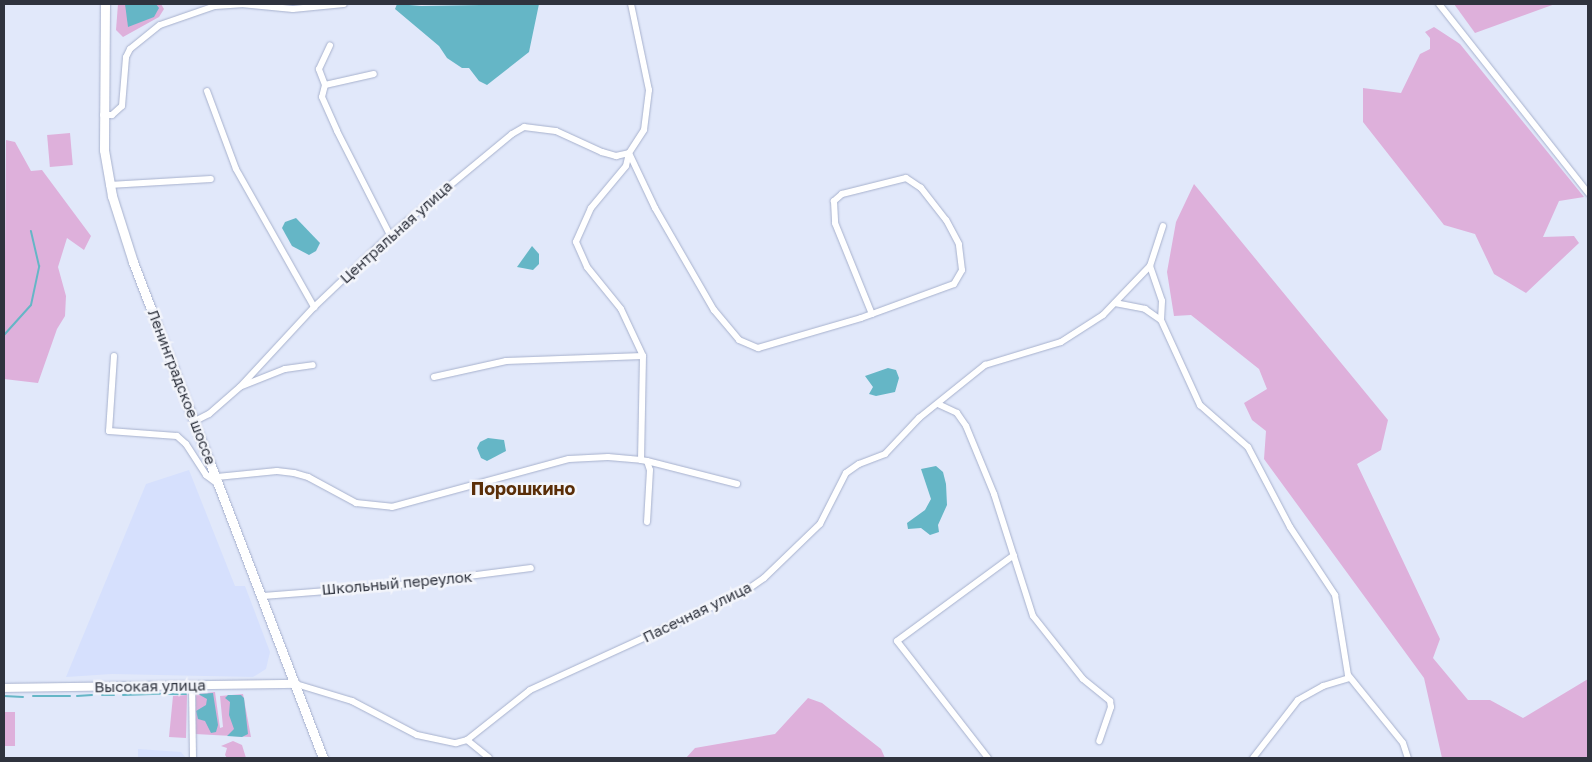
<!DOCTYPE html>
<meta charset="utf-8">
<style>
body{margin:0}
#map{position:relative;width:1592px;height:762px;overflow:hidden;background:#e1e8fa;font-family:"Golos Text",sans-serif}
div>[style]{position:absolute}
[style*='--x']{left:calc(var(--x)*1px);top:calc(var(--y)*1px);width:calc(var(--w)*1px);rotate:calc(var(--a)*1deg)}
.built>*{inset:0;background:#d6e0fd}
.green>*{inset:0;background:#deb0db;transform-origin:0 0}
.water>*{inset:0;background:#65b6c6}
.stream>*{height:2px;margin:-1px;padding:0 1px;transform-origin:1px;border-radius:1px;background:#65b6c6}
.roads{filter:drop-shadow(0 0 1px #a7b1cd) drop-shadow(0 0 1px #a7b1cd)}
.minor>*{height:6px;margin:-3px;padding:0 3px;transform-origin:3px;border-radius:3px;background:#fff}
.tertiary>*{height:8px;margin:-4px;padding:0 4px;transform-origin:4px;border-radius:4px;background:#fff}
.secondary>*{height:9px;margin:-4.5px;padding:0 4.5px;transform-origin:4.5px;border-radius:4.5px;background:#fff}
span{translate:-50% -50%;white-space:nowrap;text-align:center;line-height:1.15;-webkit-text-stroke:5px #f3f5fb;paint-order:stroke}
.street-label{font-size:15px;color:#2f333e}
.quarter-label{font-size:18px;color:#5a2e08;font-weight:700}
.frame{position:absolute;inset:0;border:5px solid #2f333e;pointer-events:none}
</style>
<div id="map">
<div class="built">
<div style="clip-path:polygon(189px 470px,235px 586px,245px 586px,270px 652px,266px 669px,253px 677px,112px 674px,66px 677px,146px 484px)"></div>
<div style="clip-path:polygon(138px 749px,181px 752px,186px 758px,138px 758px)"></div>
</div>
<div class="green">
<div style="clip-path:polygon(118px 4px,161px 4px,164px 9px,159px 17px,123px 37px,116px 30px)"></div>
<div style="clip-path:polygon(1454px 4px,1555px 4px,1475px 33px)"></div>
<div style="clip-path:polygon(1434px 27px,1460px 44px,1584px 197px,1559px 201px,1543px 237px,1574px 236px,1579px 243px,1526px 293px,1494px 274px,1475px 234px,1444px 225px,1363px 122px,1363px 88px,1401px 93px,1420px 54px,1430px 49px,1430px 38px,1425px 32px)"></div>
<div style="left:70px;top:133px;width:32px;height:23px;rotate:85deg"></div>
<div style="clip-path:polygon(6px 140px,15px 142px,31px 171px,42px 170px,91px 236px,84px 250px,67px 238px,58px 267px,66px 296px,65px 316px,57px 329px,38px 383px,4px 379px)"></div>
<div style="clip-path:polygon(1194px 184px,1388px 420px,1381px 450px,1357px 464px,1440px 639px,1433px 658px,1468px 700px,1490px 700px,1523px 718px,1588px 679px,1588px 758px,1442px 758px,1424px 678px,1264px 459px,1266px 431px,1252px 420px,1244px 403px,1267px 389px,1259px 369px,1191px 315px,1174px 316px,1167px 272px,1176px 222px)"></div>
<div style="clip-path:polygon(215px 692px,220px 728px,223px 727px,220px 696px,243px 694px,251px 737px,195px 734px,196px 694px)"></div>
<div style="clip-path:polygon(187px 695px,186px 738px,169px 737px,173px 696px)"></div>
<div style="clip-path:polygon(808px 698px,822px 703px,881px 749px,885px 758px,686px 758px,695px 748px,775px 734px)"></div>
<div style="left:4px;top:712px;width:11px;height:34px"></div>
<div style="clip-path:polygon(233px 741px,242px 745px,246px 758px,227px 758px,225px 755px,227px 748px,221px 746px)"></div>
</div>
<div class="water">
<div style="clip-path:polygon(125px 4px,156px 4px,159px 8px,154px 17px,128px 27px)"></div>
<div style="clip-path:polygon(397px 4px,421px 6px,539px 4px,529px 52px,487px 85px,479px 81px,469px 68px,462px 68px,447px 58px,439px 46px,395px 9px)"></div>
<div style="clip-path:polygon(296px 218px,320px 243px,316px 251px,309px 255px,292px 246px,282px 228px,285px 222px)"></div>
<div style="clip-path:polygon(532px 246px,539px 254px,539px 264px,533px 270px,517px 267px)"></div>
<div style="clip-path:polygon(888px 368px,896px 370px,899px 378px,895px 392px,876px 396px,869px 394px,873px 387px,865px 376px)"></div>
<div style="clip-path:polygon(488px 438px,504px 440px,506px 451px,487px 461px,481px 458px,477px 448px,480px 442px)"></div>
<div style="clip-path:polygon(936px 466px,943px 472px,946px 484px,947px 505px,938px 525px,939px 532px,930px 535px,921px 528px,908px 529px,907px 523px,925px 510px,931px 499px,921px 469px)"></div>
<div style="clip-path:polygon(213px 693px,218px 725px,216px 732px,211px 733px,205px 721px,198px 719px,196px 711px,206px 705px,207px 699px,198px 694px)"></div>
<div style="clip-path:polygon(228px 695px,241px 695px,244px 698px,248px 734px,242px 737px,227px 736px,234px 729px,229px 715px,230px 702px,225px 698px)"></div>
</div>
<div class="stream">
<div style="--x:4;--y:335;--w:40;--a:-48"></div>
<div style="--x:31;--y:305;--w:40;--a:-78"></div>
<div style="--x:39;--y:266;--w:36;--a:-103"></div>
<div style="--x:168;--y:694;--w:18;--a:0"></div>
<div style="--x:102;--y:695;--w:12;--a:0"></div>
<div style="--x:123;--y:695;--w:37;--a:-2"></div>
<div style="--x:4;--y:696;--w:19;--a:3"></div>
<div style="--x:33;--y:696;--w:37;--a:0"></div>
<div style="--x:77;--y:696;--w:15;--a:-4"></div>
</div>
<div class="roads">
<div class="minor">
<div style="--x:631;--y:4;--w:88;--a:78.2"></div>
<div style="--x:649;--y:90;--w:40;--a:97.1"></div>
<div style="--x:644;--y:130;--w:27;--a:123"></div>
<div style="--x:629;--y:153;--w:13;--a:103"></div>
<div style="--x:626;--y:166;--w:55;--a:129.8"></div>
<div style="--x:591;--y:208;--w:37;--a:114"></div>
<div style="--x:576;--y:242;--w:27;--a:66"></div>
<div style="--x:587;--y:267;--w:54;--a:51"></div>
<div style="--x:621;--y:309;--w:52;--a:64.9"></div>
<div style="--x:643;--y:356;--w:104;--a:91.1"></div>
<div style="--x:641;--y:460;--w:6;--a:9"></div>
<div style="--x:647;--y:461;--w:9;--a:72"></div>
<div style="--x:650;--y:470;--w:52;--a:93.3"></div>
<div style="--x:1439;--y:4;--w:241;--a:51.7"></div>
<div style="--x:325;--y:85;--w:12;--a:104"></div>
<div style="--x:322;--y:97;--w:37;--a:66"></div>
<div style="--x:337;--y:131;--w:117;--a:63"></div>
<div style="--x:325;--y:85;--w:50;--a:-12.7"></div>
<div style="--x:325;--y:85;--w:17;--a:-111"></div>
<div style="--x:319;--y:69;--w:26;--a:-65"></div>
<div style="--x:207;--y:91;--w:83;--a:69.6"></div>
<div style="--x:236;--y:169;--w:159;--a:60.5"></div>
<div style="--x:103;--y:115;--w:9;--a:0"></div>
<div style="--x:112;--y:115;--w:13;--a:-42"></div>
<div style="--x:122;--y:106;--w:49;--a:-85.3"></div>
<div style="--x:126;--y:57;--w:9;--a:-63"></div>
<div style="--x:130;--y:49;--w:38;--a:-39"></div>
<div style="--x:160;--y:25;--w:58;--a:-19.1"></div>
<div style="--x:215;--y:6;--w:26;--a:-4"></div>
<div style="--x:241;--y:4;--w:52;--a:5.5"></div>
<div style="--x:293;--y:9;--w:51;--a:-5.6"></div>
<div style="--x:629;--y:153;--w:61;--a:64.7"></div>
<div style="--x:655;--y:208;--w:118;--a:60"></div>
<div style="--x:714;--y:310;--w:39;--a:50"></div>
<div style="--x:739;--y:340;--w:21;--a:23"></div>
<div style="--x:758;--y:348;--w:107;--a:-16.2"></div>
<div style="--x:861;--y:318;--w:12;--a:-20"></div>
<div style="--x:872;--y:314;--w:87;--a:-20.1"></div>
<div style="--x:954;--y:284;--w:16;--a:-60"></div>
<div style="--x:962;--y:270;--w:26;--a:-97"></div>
<div style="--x:959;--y:244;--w:27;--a:-118"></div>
<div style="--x:946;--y:220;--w:41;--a:-128"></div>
<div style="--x:921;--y:188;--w:18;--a:-146"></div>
<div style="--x:906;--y:178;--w:66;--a:166"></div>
<div style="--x:842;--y:194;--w:11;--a:139"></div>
<div style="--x:834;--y:201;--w:22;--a:87"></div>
<div style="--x:835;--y:223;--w:98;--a:67.9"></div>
<div style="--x:109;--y:185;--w:102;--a:-3.4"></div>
<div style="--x:1150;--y:266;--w:37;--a:71"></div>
<div style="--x:1162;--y:301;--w:19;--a:93"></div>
<div style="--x:1115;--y:303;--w:31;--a:11"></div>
<div style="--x:1145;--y:309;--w:19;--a:35"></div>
<div style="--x:1161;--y:320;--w:94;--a:65.4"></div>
<div style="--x:1200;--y:405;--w:64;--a:41.2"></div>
<div style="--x:1248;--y:447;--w:90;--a:62.3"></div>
<div style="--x:1290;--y:527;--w:82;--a:56.5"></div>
<div style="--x:1335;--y:595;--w:81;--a:80.8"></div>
<div style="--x:1348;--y:675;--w:87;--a:51"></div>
<div style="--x:1403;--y:743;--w:16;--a:72"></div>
<div style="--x:114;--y:356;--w:75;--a:93.8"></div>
<div style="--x:109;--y:431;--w:68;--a:4.2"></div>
<div style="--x:177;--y:436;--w:12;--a:42"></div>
<div style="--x:186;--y:444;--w:37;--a:57"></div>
<div style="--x:206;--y:475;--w:15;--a:37"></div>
<div style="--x:434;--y:377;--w:74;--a:-12.5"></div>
<div style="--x:506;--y:361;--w:137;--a:-2.1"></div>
<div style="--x:242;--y:386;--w:46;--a:-21.6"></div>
<div style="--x:285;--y:369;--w:28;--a:-8"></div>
<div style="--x:938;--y:404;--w:21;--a:25"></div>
<div style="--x:957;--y:413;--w:16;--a:55"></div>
<div style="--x:966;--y:426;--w:74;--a:67.6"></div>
<div style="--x:994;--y:494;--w:128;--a:72.3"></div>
<div style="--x:1033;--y:616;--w:80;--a:51.6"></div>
<div style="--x:1083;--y:679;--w:35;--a:39"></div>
<div style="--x:1110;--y:701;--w:6;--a:81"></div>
<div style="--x:1111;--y:707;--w:36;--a:109"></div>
<div style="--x:195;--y:421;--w:16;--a:-27"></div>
<div style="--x:209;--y:414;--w:41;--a:-41.1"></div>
<div style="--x:240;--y:387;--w:109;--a:-47.2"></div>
<div style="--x:314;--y:307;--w:105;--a:-43.5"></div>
<div style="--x:390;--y:235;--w:158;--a:-39.6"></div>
<div style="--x:512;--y:134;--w:14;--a:-30"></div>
<div style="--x:524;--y:127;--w:32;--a:7"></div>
<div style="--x:556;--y:131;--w:51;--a:24.5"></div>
<div style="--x:602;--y:152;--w:15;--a:16"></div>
<div style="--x:616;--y:156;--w:13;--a:-13"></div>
<div style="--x:647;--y:461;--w:93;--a:14.3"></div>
<div style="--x:217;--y:477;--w:60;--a:-5.7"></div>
<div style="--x:277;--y:471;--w:17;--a:7"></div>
<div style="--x:294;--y:473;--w:15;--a:16"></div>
<div style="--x:308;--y:477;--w:55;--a:28.4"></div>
<div style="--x:356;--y:503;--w:36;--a:6"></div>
<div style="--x:392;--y:507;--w:183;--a:-15.2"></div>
<div style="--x:569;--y:459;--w:39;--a:-3"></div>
<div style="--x:608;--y:457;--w:33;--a:5"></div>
<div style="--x:263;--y:596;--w:128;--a:-4.5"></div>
<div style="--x:391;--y:586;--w:141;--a:-7.3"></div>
<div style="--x:296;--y:684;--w:59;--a:16.9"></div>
<div style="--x:352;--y:701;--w:73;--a:27.6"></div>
<div style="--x:417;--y:735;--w:40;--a:12"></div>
<div style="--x:456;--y:743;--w:11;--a:-15"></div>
<div style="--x:467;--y:740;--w:80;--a:-38.4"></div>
<div style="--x:530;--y:690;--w:235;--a:-24.6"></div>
<div style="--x:744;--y:592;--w:24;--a:-35"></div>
<div style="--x:764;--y:578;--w:78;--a:-44"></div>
<div style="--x:820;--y:524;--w:57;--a:-63"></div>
<div style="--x:846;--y:473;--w:16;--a:-35"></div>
<div style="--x:859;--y:464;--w:28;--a:-21"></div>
<div style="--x:885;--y:454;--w:50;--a:-46.6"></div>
<div style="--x:919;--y:418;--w:85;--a:-38.8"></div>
<div style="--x:985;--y:365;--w:79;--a:-16.8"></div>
<div style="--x:1061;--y:342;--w:50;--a:-32.7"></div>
<div style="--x:1103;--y:315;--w:68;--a:-46.2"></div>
<div style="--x:1150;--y:266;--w:42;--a:-72"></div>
<div style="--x:192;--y:686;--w:72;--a:89.2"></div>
<div style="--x:467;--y:740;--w:28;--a:39"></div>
<div style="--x:988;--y:758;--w:148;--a:-127.9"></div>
<div style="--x:897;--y:641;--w:145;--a:-36.3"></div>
<div style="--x:1253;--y:758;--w:73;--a:-52.2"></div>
<div style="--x:1298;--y:700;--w:29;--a:-29"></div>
<div style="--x:1323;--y:686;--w:28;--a:-17"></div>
</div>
<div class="tertiary">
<div style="--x:4;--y:688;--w:292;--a:-0.8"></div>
</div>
<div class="secondary">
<div style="--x:105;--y:4;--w:146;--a:90.4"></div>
<div style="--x:104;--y:150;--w:47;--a:80.1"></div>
<div style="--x:112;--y:196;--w:69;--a:72.3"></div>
<div style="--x:133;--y:262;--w:531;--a:69.04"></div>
</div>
</div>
<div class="street-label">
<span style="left:396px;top:232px;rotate:-42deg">Центральная улица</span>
<span style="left:182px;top:387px;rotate:69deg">Ленинградское шоссе</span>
<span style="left:397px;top:583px;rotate:-5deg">Школьный переулок</span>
<span style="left:697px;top:612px;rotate:-26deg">Пасечная улица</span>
<span style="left:150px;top:686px;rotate:-1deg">Высокая улица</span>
</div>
<div class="quarter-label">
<span style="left:523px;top:488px">Порошкино</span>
</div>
<div class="frame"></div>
</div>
